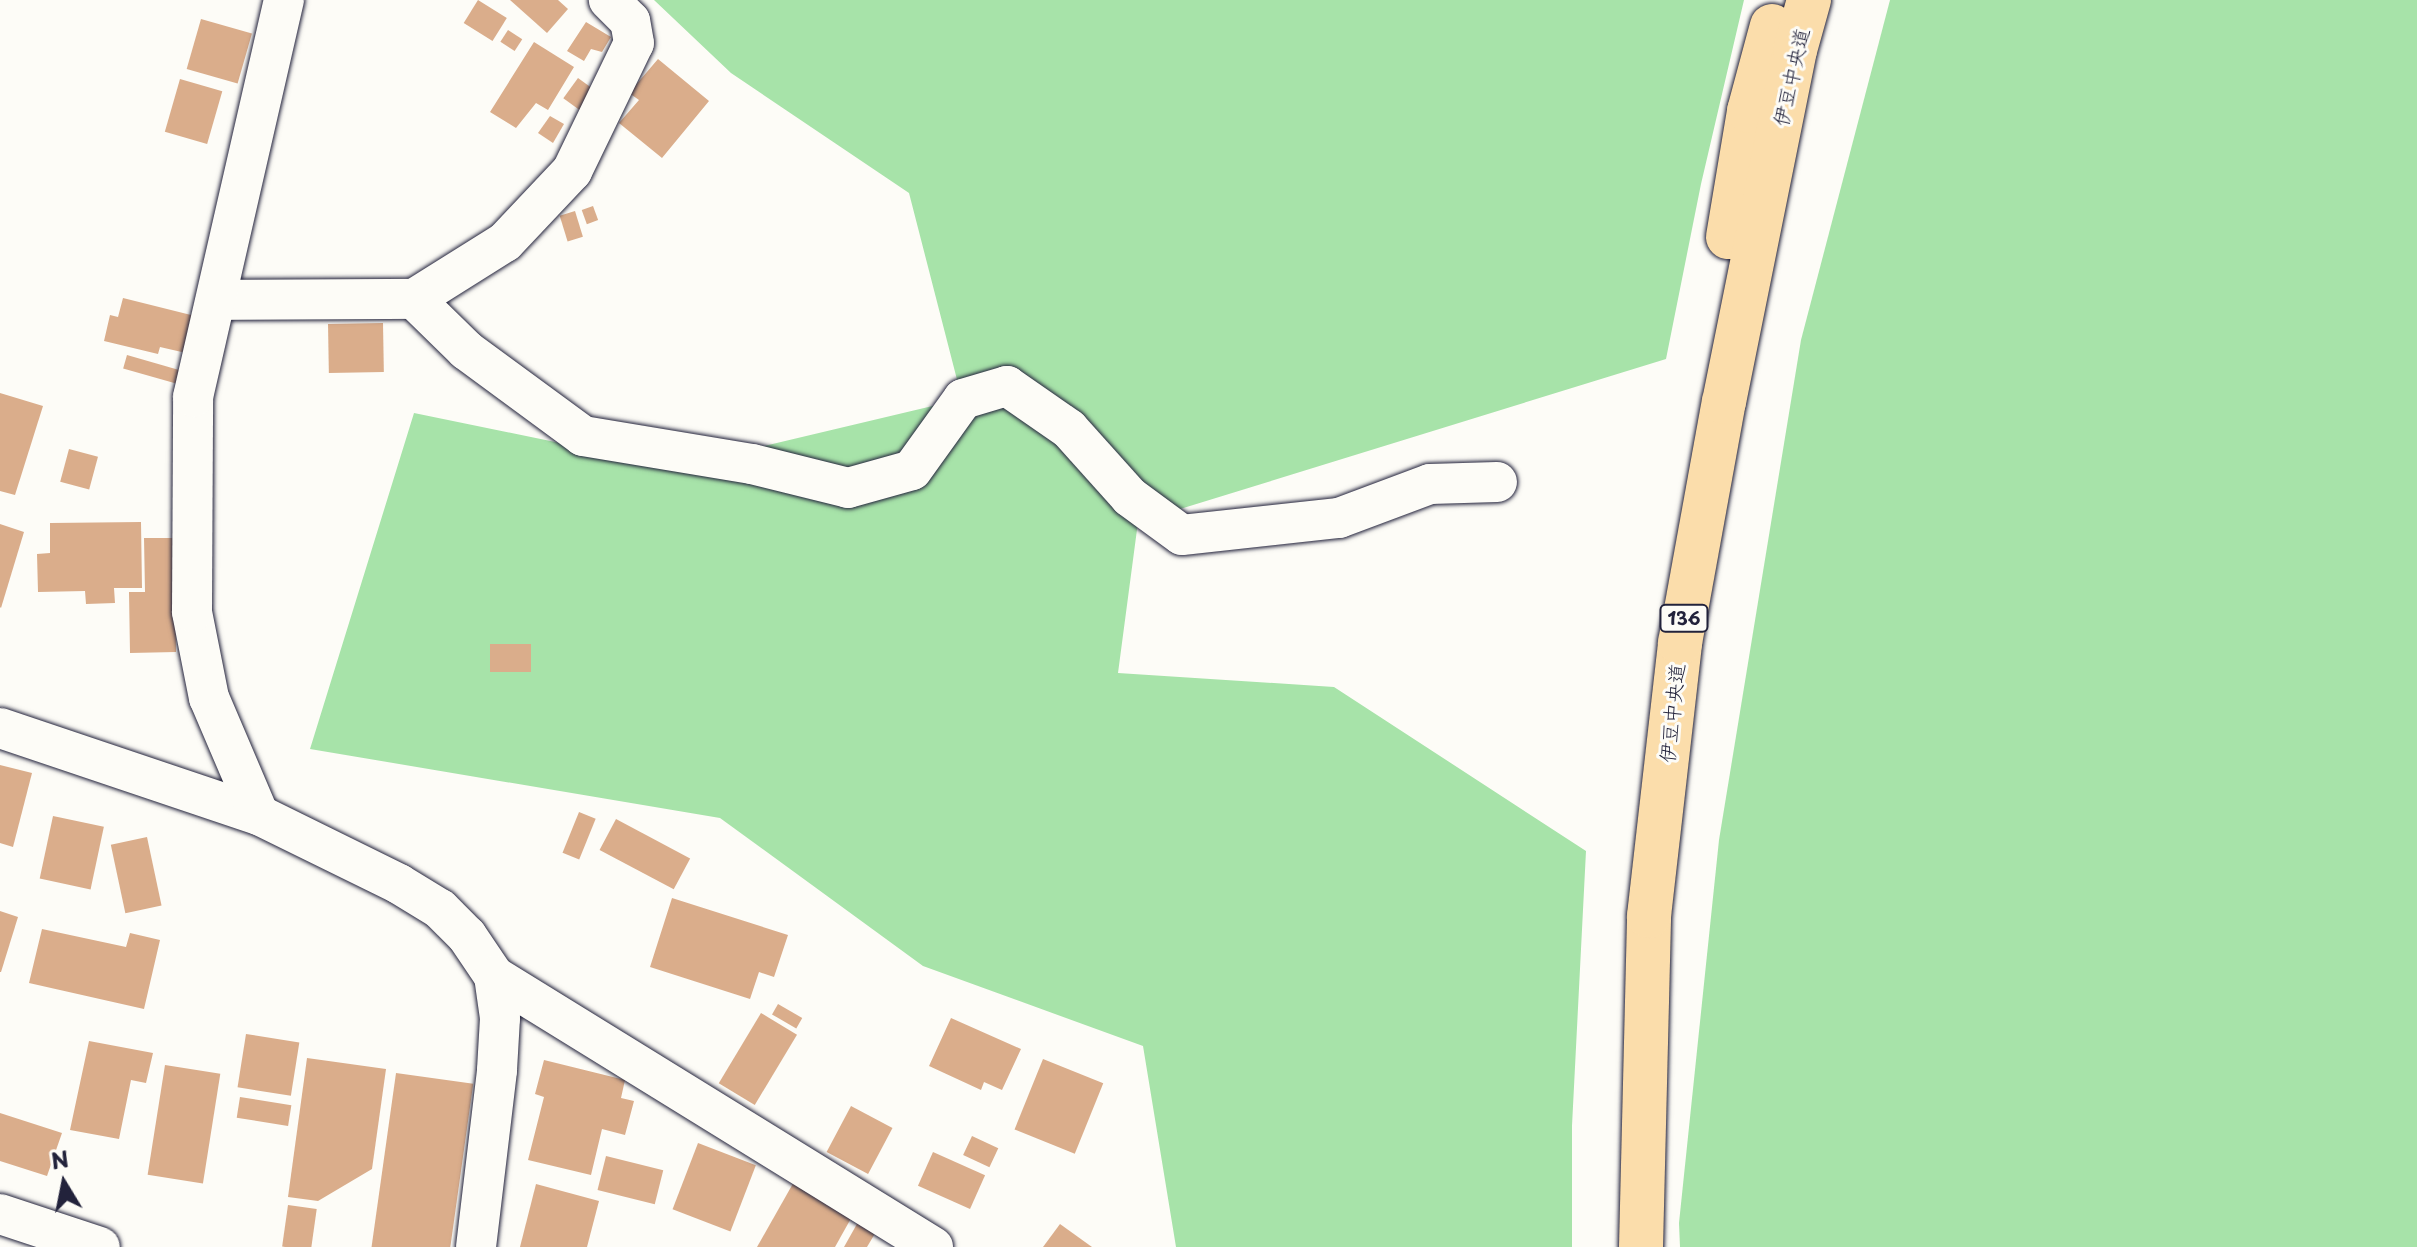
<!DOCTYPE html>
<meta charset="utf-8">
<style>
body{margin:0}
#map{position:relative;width:2417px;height:1247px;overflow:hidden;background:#fdfcf7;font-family:"Playpen Sans","Klee One",sans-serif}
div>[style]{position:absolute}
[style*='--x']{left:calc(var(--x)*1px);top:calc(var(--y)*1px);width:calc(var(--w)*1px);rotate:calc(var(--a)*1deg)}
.green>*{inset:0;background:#a7e3a9}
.building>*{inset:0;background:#daad8b;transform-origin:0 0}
.roads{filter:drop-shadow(0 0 2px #22223b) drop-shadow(0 0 2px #22223b)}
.minor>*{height:40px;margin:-20px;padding:0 20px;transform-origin:20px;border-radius:20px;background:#fdfcf7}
.motorway>*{height:44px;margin:-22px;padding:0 22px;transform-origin:22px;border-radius:22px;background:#fbddab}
span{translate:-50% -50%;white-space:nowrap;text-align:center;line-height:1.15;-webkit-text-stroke:6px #fdfcf7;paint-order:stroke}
.shield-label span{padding:2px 6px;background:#fdfcf7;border:2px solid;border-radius:6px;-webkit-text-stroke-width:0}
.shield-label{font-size:18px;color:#22223b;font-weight:700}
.street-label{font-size:20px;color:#22223b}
.north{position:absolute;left:24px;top:1143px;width:80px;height:80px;-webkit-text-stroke:6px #fdfcf7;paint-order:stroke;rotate:350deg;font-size:22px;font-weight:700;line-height:32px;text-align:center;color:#22223b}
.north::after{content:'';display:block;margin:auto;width:28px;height:36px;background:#22223b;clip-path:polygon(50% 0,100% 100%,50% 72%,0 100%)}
</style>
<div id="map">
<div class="green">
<div style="clip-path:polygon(654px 0,1744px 0,1701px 184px,1666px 359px,1138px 522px,1118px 673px,1334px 687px,1586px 851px,1572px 1126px,1572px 1247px,1176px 1247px,1143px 1046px,923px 966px,720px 818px,310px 749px,414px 413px,676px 467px,962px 399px,909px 193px,731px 73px)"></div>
<div style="clip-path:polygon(1890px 0,2417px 0,2417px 1247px,1680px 1247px,1679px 1223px,1719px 840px,1801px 340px)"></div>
</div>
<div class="building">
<div style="left:478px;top:0;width:34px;height:27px;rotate:32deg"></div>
<div style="clip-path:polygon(510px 0,558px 0,568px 9px,547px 33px)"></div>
<div style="left:201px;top:19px;width:53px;height:52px;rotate:16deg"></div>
<div style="clip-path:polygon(586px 22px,611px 37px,602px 52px,591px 49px,584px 61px,567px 51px)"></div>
<div style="left:508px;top:30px;width:17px;height:14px;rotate:33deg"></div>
<div style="clip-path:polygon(534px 42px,574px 67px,548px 110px,536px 103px,516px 128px,490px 112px)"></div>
<div style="clip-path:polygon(658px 59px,709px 101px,662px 158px,619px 123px,639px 100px,629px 93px)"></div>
<div style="left:578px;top:78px;width:26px;height:25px;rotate:36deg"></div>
<div style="left:180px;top:79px;width:44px;height:55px;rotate:16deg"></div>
<div style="clip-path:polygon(550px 116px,564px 124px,553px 143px,538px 133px)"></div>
<div style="left:593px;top:206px;width:15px;height:12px;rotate:70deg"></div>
<div style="left:575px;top:211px;width:27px;height:16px;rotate:73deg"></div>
<div style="clip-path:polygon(123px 298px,195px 316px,186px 353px,160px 347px,158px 354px,104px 341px,110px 315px,118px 317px)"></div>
<div style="left:383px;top:323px;width:49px;height:55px;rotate:89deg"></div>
<div style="left:127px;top:355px;width:55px;height:14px;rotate:16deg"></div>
<div style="clip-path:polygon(0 393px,43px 406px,15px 495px,0 491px)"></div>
<div style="left:69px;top:449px;width:30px;height:34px;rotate:15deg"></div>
<div style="clip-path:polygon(141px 522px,142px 588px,114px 588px,115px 603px,86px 604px,85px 591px,38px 592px,37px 554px,50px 553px,50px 523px)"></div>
<div style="clip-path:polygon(0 524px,24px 532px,1px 608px,0 607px)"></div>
<div style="clip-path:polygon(144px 538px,175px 538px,176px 652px,130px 653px,129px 592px,145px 592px)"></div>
<div style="left:490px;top:644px;width:41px;height:28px"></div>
<div style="clip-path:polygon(0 765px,32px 773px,13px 847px,0 843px)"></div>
<div style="left:579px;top:812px;width:18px;height:44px;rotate:22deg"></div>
<div style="left:53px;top:816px;width:52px;height:64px;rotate:12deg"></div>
<div style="left:616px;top:819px;width:84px;height:35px;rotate:28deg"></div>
<div style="left:147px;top:837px;width:70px;height:37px;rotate:78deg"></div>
<div style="clip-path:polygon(672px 898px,788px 935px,774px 977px,759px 972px,750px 999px,650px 967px)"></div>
<div style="clip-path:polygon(0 911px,18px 917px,1px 972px,0 972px)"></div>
<div style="clip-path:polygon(42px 929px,126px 947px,130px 933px,160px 940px,144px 1009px,29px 983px)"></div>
<div style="left:778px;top:1004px;width:28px;height:12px;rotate:30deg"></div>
<div style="left:761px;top:1013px;width:42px;height:82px;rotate:31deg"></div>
<div style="clip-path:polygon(951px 1018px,1021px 1049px,1002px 1090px,984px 1082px,981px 1090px,929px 1066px)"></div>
<div style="left:246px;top:1034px;width:54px;height:54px;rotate:9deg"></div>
<div style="clip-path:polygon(89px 1041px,153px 1053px,146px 1083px,131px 1080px,119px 1139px,70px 1130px)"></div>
<div style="clip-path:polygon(307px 1058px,386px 1069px,372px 1169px,318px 1201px,288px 1197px)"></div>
<div style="left:1043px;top:1059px;width:65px;height:76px;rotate:22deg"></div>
<div style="clip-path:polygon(544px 1060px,625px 1080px,621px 1098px,634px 1101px,625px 1135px,602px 1129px,591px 1175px,528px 1160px,544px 1097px,535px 1094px)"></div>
<div style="left:165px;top:1065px;width:56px;height:111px;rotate:9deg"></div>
<div style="left:396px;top:1073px;width:78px;height:176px;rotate:8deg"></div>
<div style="left:240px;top:1097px;width:52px;height:21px;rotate:9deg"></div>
<div style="left:851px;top:1106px;width:47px;height:52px;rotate:28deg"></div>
<div style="clip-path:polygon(0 1113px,62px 1133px,47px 1176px,0 1161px)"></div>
<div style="left:972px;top:1136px;width:29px;height:21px;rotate:25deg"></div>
<div style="left:698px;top:1143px;width:62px;height:71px;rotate:21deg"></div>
<div style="left:933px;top:1152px;width:57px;height:37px;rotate:24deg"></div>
<div style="left:606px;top:1156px;width:59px;height:35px;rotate:14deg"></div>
<div style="clip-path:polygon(795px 1180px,854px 1213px,835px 1247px,757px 1247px)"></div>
<div style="clip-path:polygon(536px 1184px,599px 1201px,587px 1247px,520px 1247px)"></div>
<div style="left:288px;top:1205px;width:29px;height:42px;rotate:8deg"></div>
<div style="clip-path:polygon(862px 1215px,880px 1225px,867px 1247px,844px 1247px)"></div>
<div style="clip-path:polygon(1060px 1224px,1092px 1247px,1043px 1247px)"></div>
</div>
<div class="roads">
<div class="minor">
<div style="--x:414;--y:299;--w:107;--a:-32.1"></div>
<div style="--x:505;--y:242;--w:98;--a:-46.7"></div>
<div style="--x:572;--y:171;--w:142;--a:-64.2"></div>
<div style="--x:634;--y:43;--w:22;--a:-100"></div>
<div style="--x:630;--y:21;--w:30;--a:-135"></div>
<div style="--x:216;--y:300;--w:198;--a:-0.3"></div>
<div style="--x:414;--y:299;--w:73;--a:44.4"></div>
<div style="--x:466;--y:350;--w:145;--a:36.3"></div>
<div style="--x:583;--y:436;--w:171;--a:9.4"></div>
<div style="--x:752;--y:464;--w:99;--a:14"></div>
<div style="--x:848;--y:488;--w:66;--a:-15.7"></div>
<div style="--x:912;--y:470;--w:87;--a:-54.3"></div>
<div style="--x:963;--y:399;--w:46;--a:-16.5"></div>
<div style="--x:1007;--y:386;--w:75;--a:34.7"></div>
<div style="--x:1069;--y:429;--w:91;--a:48.1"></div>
<div style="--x:1130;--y:497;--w:64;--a:36.2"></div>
<div style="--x:1182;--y:535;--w:158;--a:-6.2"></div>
<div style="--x:1339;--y:518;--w:97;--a:-20.5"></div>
<div style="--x:1430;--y:484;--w:67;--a:-1.7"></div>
<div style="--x:0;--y:728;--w:273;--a:18.6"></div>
<div style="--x:259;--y:815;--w:156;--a:26.2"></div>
<div style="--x:399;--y:884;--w:48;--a:31.4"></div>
<div style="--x:440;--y:909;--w:38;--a:45"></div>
<div style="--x:467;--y:936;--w:48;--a:56"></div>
<div style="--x:494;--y:976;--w:516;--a:31.69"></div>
<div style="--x:259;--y:815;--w:127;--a:-113.1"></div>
<div style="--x:209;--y:698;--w:88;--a:-101.2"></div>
<div style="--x:192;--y:612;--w:215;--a:-89.7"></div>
<div style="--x:193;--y:397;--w:407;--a:-77.1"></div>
<div style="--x:0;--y:1214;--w:105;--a:18.3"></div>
<div style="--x:476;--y:1247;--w:178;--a:-83.2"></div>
<div style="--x:497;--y:1070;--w:52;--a:-86.7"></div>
<div style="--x:500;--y:1018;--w:42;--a:-98.1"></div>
</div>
<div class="motorway">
<div style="--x:1728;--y:237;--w:128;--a:-80.5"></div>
<div style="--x:1749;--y:111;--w:88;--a:-74.9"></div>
<div style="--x:1641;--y:1247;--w:331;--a:-88.6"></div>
<div style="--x:1649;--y:916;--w:275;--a:-83.5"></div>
<div style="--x:1680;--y:643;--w:245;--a:-79.7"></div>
<div style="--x:1724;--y:402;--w:359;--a:-78.6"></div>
<div style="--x:1795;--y:50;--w:52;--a:-74.4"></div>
</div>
</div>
<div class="shield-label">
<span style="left:1684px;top:618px">136</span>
</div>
<div class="street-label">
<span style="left:1791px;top:77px;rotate:-77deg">伊豆中央道</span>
<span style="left:1672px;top:713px;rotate:-84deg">伊豆中央道</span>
</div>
<div class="north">N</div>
</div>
